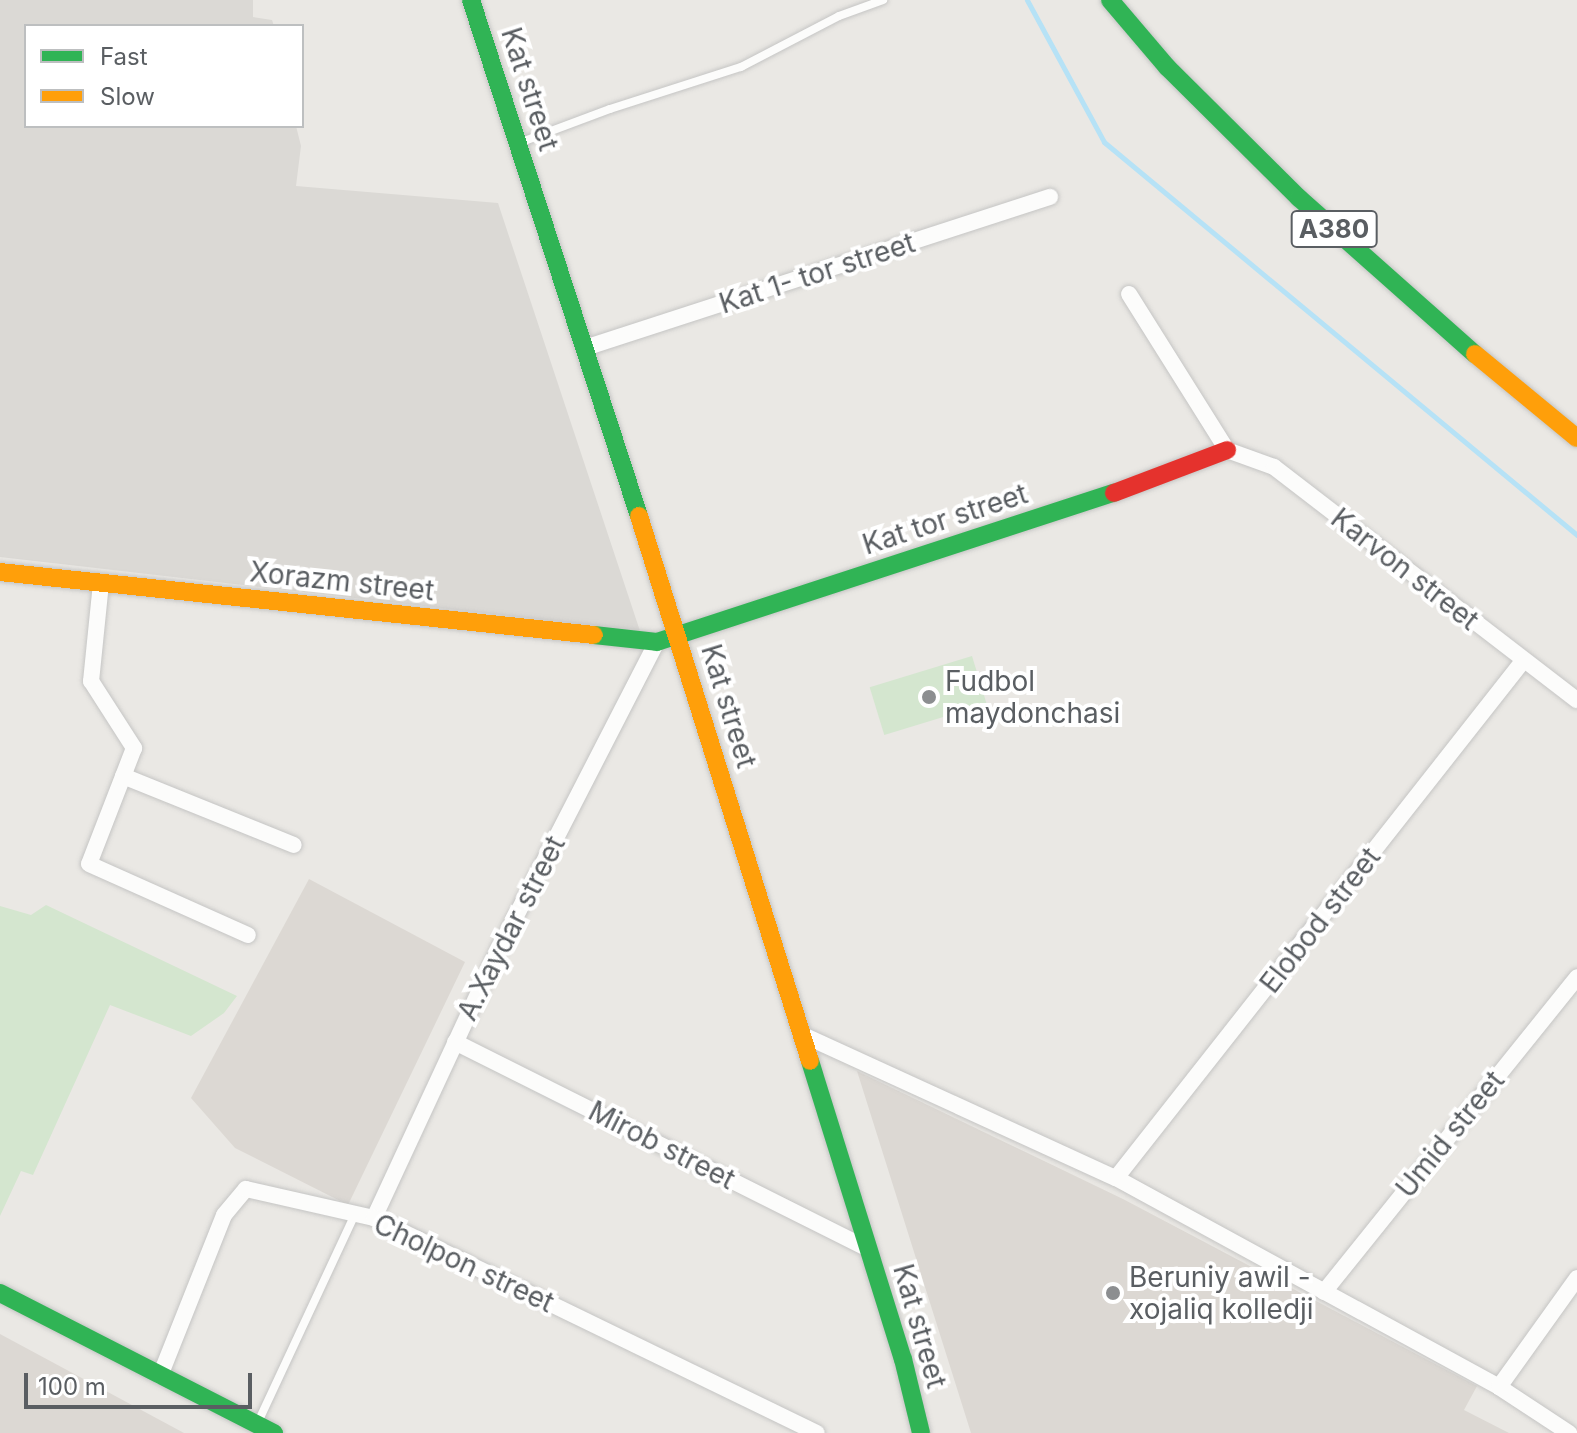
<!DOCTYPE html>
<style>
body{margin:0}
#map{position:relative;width:1577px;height:1433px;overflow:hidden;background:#eae8e4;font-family:Inter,sans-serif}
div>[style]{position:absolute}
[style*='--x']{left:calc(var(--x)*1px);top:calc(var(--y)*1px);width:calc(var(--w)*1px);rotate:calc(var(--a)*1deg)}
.industrial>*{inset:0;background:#dbd9d5}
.education>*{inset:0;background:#dcd8d3}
.green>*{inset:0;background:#d4e6cf;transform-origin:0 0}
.stream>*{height:5px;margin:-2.5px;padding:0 2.5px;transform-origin:2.5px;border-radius:2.5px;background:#b6e2f6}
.roads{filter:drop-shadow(0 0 2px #c5c5c4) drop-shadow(0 0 2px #c5c5c4)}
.lane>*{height:8px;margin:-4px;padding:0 4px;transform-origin:4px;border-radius:4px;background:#fcfcfb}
.street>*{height:16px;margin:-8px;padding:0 8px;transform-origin:8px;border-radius:8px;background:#fcfcfb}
.fast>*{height:18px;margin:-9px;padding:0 9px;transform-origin:9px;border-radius:9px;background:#30b455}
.slow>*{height:18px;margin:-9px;padding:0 9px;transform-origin:9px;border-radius:9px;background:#ff9f0a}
.jam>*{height:18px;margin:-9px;padding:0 9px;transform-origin:9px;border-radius:9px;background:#e5322d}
.dots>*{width:22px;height:22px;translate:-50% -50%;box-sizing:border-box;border:4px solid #fff;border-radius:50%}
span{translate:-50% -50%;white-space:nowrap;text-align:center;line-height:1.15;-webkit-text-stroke:8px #fff;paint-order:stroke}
.shield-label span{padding:2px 6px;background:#fff;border:2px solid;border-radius:6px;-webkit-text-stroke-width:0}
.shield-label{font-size:26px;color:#5a5e62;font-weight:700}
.street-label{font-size:28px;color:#5a5e62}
.poi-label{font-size:28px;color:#5a5e62}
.left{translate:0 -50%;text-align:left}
.legend{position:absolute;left:24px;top:24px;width:280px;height:104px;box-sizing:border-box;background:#fff;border:2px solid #bdbfc0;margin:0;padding:10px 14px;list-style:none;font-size:24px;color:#5a5e62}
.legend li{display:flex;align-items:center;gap:16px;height:40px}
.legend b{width:40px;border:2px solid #bdbfc0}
.scale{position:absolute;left:24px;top:1373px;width:228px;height:36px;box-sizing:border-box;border:4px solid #5a5e62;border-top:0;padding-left:10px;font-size:24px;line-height:28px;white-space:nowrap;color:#5a5e62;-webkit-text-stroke:6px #fff;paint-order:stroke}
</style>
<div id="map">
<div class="industrial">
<div style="clip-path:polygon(0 0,253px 0,253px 17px,272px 20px,274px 26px,26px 26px,26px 126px,296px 126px,301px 146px,296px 186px,498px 203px,640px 631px,0 557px)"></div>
</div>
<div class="education">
<div style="clip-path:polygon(309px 879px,465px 962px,348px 1205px,235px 1148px,191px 1098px)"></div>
<div style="clip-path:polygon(857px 1071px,1123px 1199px,1477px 1386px,1464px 1410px,1509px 1433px,971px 1433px)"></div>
<div style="clip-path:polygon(0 1334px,184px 1433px,0 1433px)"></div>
</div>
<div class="green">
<div style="left:972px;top:656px;width:50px;height:107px;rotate:73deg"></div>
<div style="clip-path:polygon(46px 905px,237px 996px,224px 1013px,191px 1036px,110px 1005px,33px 1175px,21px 1171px,0 1216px,0 906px,31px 915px)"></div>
</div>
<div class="stream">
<div style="--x:1027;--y:0;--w:162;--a:61.5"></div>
<div style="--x:1104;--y:142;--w:615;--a:39.72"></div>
</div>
<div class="roads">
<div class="lane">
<div style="--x:519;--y:143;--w:97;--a:-20.5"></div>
<div style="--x:610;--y:109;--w:138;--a:-17.8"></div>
<div style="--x:741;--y:67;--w:110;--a:-27.5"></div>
<div style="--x:839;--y:16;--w:47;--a:-20"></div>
<div style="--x:259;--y:1420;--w:227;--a:-65"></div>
</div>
<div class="street">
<div style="--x:1129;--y:294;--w:184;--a:57.9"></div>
<div style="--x:1227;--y:450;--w:50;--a:19.9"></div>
<div style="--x:1274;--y:467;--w:382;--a:37.6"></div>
<div style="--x:585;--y:348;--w:489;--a:-18"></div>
<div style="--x:101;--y:583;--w:99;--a:95.8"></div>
<div style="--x:91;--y:681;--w:80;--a:57.3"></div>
<div style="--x:134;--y:748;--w:124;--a:111.2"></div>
<div style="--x:89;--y:864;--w:174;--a:24.1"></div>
<div style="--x:123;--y:776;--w:184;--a:22"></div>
<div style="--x:803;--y:1035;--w:344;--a:24.6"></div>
<div style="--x:1116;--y:1178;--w:436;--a:28.6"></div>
<div style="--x:1499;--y:1387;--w:84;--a:33.3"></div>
<div style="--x:455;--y:1042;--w:462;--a:26.6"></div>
<div style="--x:1116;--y:1178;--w:658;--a:-51.79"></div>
<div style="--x:374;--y:1218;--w:297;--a:-65.1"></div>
<div style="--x:499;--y:949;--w:345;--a:-62.8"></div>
<div style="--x:1324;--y:1292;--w:404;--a:-51.2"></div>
<div style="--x:160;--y:1376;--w:173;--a:-68.3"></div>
<div style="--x:224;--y:1215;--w:34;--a:-50"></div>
<div style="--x:246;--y:1189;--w:131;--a:12.8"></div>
<div style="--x:374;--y:1218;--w:492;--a:25.9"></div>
<div style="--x:1499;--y:1387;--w:134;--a:-54.4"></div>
</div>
<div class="fast">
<div style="--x:471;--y:0;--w:543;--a:71.97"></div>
<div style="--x:1110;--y:0;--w:88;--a:49.6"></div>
<div style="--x:1167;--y:67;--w:186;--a:44.8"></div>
<div style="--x:1299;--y:198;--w:235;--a:41.6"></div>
<div style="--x:594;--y:635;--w:63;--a:6.3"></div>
<div style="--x:657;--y:642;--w:481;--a:-18.1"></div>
<div style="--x:810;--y:1061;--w:312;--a:72.7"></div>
<div style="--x:903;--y:1359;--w:76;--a:76.3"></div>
<div style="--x:0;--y:1293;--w:308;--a:27.1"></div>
</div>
<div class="slow">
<div style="--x:1475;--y:354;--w:132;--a:39.5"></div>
<div style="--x:639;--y:516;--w:571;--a:72.58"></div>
<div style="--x:0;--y:572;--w:597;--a:6.05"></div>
</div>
<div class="jam">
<div style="--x:1114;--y:493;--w:121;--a:-20.8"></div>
</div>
</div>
<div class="dots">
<div style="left:929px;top:697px;background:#8c8e90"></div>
<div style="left:1113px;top:1293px;background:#8c8e90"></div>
</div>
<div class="shield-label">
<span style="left:1334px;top:229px">A380</span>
</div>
<div class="street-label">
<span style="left:530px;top:89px;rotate:72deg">Kat street</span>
<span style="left:817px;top:273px;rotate:-18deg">Kat 1- tor street</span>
<span style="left:945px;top:519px;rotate:-18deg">Kat tor street</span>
<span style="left:1405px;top:569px;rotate:38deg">Karvon street</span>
<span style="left:342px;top:581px;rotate:6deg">Xorazm street</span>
<span style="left:729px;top:706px;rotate:73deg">Kat street</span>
<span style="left:1320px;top:920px;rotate:-52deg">Elobod street</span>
<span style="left:511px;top:928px;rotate:-63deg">A.Xaydar street</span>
<span style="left:1450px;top:1134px;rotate:-51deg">Umid street</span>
<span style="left:662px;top:1145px;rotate:27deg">Mirob street</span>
<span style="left:464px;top:1263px;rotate:25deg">Cholpon street</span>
<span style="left:920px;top:1326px;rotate:74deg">Kat street</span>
</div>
<div class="poi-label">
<span class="left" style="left:945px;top:697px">Fudbol<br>maydonchasi</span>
<span class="left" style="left:1129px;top:1293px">Beruniy awil -<br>xojaliq kolledji</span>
</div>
<ul class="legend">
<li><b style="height:10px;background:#30b455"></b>Fast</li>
<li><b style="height:10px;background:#ff9f0a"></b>Slow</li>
</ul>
<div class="scale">100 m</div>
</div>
